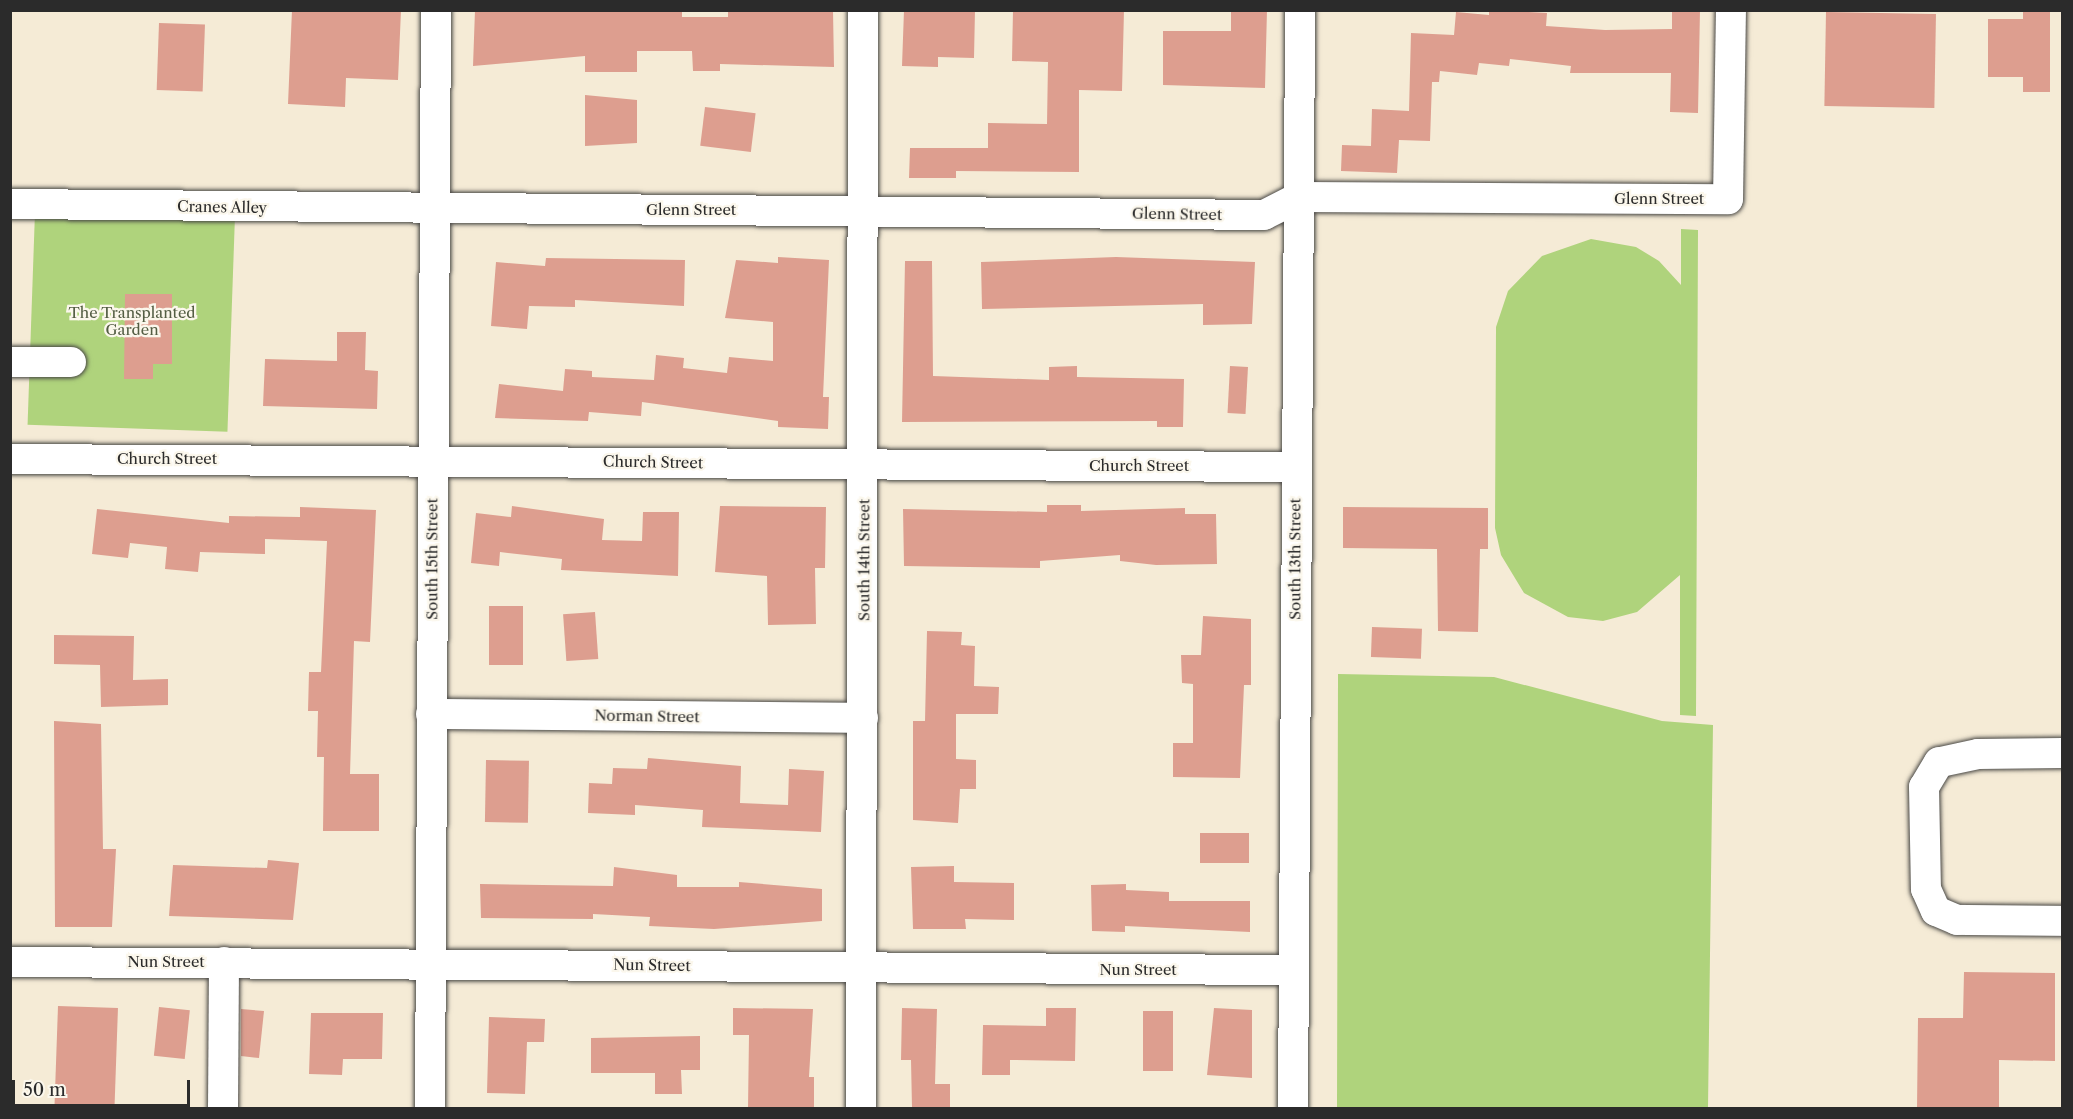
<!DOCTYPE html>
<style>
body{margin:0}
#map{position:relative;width:2073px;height:1119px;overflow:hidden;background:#f5ebd6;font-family:"Libre Caslon Text",serif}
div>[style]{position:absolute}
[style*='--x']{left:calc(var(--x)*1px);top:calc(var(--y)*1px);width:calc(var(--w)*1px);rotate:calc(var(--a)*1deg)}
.green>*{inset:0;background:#afd37c;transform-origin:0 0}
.building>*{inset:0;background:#dd9e8f;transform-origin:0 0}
.roads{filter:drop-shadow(0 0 2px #494845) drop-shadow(0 0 2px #494845)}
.minor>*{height:30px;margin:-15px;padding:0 15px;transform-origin:15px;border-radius:15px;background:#fff}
span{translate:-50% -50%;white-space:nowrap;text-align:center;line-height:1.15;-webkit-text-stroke:4.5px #fbf7ec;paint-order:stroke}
.street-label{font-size:15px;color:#2b2b2b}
.park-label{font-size:15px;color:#535d43}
.frame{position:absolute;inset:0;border:12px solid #2b2b2b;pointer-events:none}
.scale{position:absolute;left:12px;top:1080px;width:178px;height:27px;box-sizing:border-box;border:3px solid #2b2b2b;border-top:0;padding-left:8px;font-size:18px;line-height:21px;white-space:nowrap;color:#2b2b2b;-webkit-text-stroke:4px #fbf7ec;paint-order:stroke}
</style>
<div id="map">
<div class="green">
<div style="left:35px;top:212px;width:200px;height:213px;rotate:2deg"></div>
<div style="clip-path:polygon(1681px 229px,1698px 230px,1696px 716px,1680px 715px,1680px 575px,1637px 612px,1603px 621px,1568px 617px,1524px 593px,1501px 555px,1495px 528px,1496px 327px,1508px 291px,1542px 256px,1591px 239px,1636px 247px,1659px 261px,1681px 285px)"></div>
<div style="clip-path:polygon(1338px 674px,1494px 677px,1662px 721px,1713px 725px,1708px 1108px,1337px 1108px)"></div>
</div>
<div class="building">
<div style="clip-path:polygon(292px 10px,401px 10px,398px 80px,346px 78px,345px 107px,288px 104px)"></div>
<div style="clip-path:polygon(475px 10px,682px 10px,682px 17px,728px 17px,728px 10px,833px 10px,834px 67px,720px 64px,720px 71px,693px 71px,692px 51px,637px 51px,637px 72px,585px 72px,585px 56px,473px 66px)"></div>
<div style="clip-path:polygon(904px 10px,975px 10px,974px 58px,938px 57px,938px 67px,902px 66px)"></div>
<div style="clip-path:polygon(1013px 10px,1124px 10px,1122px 91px,1079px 90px,1079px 172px,956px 171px,956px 178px,909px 178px,910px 148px,988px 148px,988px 123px,1047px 124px,1048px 62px,1012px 61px)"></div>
<div style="clip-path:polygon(1231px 10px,1267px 10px,1265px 88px,1163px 85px,1163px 31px,1231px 31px)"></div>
<div style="clip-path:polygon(1489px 10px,1547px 13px,1546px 26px,1605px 30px,1672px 29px,1672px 10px,1700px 10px,1698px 113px,1670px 112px,1671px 73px,1570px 73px,1571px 66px,1510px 59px,1509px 66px,1479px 63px,1477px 75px,1440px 71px,1439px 82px,1432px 82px,1430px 141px,1399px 140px,1397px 173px,1341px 171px,1342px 145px,1371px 146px,1372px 109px,1409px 111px,1411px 33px,1454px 35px,1456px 12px,1489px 15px)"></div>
<div style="left:1826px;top:12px;width:110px;height:94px;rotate:1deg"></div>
<div style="clip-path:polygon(2023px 12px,2050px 12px,2050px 92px,2023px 92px,2023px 77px,1988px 77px,1988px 19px,2023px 19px)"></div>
<div style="left:159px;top:23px;width:46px;height:67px;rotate:2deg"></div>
<div style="clip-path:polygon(585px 95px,637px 100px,637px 143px,585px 146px)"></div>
<div style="left:705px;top:107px;width:51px;height:39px;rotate:7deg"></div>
<div style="clip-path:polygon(778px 257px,829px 260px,823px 397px,829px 397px,828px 429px,778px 427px,778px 421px,642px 402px,641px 416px,589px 412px,588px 421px,495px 418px,499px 384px,563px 391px,565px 369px,592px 371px,592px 377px,654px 380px,656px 355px,684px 358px,683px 368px,727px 373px,729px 357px,773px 361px,773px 322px,725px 318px,736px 260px,778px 263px)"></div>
<div style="clip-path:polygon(1116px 257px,1255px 262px,1252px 324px,1203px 325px,1203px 304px,982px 309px,981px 262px)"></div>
<div style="clip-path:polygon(546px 258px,685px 260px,684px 306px,575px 300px,575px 307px,529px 306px,527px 329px,491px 326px,496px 262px,545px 266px)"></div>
<div style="clip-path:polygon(905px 261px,932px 261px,933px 376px,1049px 380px,1049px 367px,1077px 366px,1077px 377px,1184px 379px,1183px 427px,1157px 427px,1157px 421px,902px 422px)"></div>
<div style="clip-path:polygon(125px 294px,172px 294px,172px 364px,153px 364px,153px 379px,124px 379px)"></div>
<div style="clip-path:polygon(337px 332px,366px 332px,365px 370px,378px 371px,377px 409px,263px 406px,265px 359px,337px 361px)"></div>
<div style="left:1230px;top:366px;width:18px;height:47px;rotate:3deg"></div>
<div style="clip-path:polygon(1047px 505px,1081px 505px,1081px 511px,1185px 508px,1185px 514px,1216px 514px,1217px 564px,1156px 565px,1120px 561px,1120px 555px,1040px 561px,1040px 568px,904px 566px,903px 509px,1047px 512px)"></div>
<div style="clip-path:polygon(512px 506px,604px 519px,602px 540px,642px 541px,643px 512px,679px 512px,678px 576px,561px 570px,562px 559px,500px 552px,499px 566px,471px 563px,476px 513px,511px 517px)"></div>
<div style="clip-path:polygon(720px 506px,826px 507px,825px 568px,815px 568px,816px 624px,768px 625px,767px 576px,715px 572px)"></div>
<div style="clip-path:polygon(300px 507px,376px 510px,370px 642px,354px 641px,350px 774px,379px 774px,379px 831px,323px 831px,324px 757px,317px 757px,318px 711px,308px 711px,309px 672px,321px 672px,327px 541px,265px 539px,265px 554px,200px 552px,198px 572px,165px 569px,167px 547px,130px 543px,128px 558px,92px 554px,97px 509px,229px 523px,229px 516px,300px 517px)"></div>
<div style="clip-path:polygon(1343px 507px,1488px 508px,1488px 549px,1480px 549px,1478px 632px,1438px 631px,1437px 549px,1343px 548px)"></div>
<div style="left:489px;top:606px;width:34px;height:59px"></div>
<div style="left:595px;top:612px;width:47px;height:32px;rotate:86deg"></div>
<div style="clip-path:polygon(1203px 616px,1251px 619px,1251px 685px,1244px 685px,1240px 778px,1173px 777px,1173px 743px,1193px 743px,1193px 684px,1182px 683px,1181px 655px,1201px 655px)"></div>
<div style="left:1372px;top:627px;width:50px;height:30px;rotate:2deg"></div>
<div style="clip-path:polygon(927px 631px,962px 632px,961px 645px,975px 646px,974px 686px,999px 687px,998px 714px,956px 714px,956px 759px,976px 760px,976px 789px,960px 789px,958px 823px,913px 820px,913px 721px,925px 721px)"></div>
<div style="clip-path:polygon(54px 635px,134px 636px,133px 680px,168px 679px,168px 705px,101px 707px,100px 665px,54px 664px)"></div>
<div style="clip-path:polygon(54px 721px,101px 724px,103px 849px,116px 849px,112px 927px,55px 927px)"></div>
<div style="clip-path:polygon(648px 758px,741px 766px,740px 803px,788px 805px,789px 769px,824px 771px,821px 832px,702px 827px,703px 810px,635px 805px,635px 815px,588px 813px,589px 783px,612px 784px,613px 768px,647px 769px)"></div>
<div style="left:486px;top:760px;width:43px;height:62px;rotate:1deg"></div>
<div style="left:1200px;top:833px;width:49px;height:30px"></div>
<div style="clip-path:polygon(268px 860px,299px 863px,293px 920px,169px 916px,173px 865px,267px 868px)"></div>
<div style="clip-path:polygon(954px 866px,954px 882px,1014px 883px,1014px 920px,965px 919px,966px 929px,913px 929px,911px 867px)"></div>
<div style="clip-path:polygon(614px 867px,677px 875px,677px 887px,739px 887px,739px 882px,822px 889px,822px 921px,714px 929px,649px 926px,650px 917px,593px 914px,593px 919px,481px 918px,480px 884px,613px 886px)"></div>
<div style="clip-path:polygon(1126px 884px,1126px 890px,1169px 892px,1169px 901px,1250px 901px,1250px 932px,1125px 926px,1125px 932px,1092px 931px,1091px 885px)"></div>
<div style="clip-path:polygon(1964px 972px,2055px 973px,2055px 1061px,1999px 1060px,1999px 1108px,1917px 1108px,1918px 1018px,1963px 1018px)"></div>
<div style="left:58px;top:1006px;width:60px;height:102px;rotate:2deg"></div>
<div style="left:159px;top:1007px;width:31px;height:49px;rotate:6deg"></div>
<div style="clip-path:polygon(733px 1008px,813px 1009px,809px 1077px,814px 1077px,814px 1108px,748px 1108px,749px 1035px,733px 1035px)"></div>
<div style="clip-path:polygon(902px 1008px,937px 1009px,935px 1084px,950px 1084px,950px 1108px,912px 1108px,911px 1060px,901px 1060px)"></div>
<div style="clip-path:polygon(1046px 1008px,1076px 1008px,1075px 1061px,1010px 1060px,1010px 1075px,982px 1075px,983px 1025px,1046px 1026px)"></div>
<div style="clip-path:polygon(1214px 1008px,1252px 1010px,1252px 1078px,1207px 1075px)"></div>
<div style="clip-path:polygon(241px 1009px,264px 1011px,259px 1058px,241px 1056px)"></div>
<div style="left:1143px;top:1011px;width:30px;height:60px"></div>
<div style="clip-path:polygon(311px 1013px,383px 1013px,382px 1059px,343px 1059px,342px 1075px,309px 1074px)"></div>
<div style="clip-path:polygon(489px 1017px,545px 1019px,544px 1042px,527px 1042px,525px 1094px,487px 1093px)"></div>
<div style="clip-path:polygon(700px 1036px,700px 1070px,681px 1070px,682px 1094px,655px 1094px,655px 1073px,591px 1073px,591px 1038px)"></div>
</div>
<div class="roads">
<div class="minor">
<div style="--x:10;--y:204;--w:1254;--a:0.5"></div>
<div style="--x:1264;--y:215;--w:39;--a:-27"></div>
<div style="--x:1299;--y:197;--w:429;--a:0.3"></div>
<div style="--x:1728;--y:199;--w:189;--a:-89.1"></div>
<div style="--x:10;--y:362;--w:61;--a:0"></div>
<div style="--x:10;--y:459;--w:1286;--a:0.36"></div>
<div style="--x:431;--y:714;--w:432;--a:0.5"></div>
<div style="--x:2062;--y:753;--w:84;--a:179.3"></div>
<div style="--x:1978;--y:754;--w:40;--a:168"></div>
<div style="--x:1939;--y:762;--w:29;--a:121"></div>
<div style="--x:1924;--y:787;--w:102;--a:88.9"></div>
<div style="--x:1926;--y:889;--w:24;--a:66"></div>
<div style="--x:1936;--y:911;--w:23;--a:23"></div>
<div style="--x:1957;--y:920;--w:105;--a:0.5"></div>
<div style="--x:10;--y:962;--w:1284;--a:0.36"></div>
<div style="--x:223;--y:1108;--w:146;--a:-89.6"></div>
<div style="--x:430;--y:1108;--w:1098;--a:-89.69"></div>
<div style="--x:861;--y:1108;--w:1098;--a:-89.9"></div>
<div style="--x:1293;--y:1108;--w:1098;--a:-89.63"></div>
</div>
</div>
<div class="street-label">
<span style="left:1659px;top:199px">Glenn Street</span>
<span style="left:222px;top:207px;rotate:1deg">Cranes Alley</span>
<span style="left:691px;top:210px">Glenn Street</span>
<span style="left:1177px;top:214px;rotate:1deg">Glenn Street</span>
<span style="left:167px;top:459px">Church Street</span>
<span style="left:653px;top:462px;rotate:1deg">Church Street</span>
<span style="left:1139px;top:466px">Church Street</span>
<span style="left:432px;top:559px;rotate:-90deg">South 15th Street</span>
<span style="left:1295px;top:559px;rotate:-90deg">South 13th Street</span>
<span style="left:864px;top:560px;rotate:-90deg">South 14th Street</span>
<span style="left:647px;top:716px;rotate:1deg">Norman Street</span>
<span style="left:166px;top:962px">Nun Street</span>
<span style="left:652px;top:965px;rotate:1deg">Nun Street</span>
<span style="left:1138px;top:970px">Nun Street</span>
</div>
<div class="park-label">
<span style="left:132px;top:321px">The Transplanted<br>Garden</span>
</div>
<div class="frame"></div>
<div class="scale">50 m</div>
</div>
